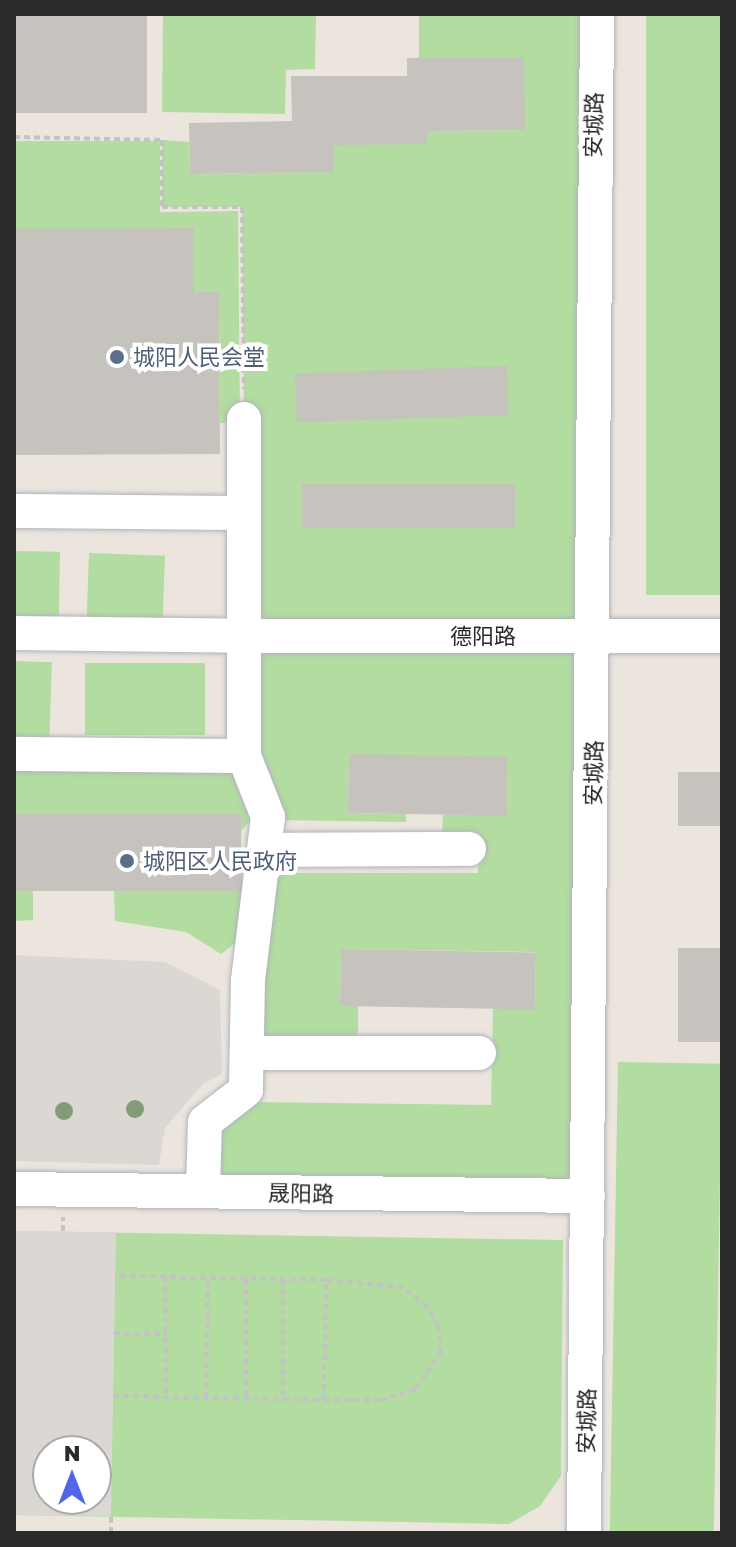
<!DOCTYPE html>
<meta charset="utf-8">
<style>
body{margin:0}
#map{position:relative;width:736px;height:1547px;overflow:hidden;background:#ebe5de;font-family:"Golos Text","Noto Sans SC",sans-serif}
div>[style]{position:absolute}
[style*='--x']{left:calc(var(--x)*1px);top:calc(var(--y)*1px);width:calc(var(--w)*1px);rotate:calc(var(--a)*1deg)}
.green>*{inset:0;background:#b2dca0;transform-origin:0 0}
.plaza>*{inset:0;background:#dbd8d4}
.building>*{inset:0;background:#c6c2bd;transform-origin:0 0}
.path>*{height:4px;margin-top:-2px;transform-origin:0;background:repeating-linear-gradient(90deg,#c3c3c3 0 6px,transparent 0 10px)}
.roads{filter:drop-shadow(0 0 2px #b1b3bc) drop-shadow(0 0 2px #b1b3bc)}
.minor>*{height:34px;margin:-17px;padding:0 17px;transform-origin:17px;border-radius:17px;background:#fff}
.trees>*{width:18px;height:18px;margin:-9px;border-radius:50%;background:#829c77}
.dots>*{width:22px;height:22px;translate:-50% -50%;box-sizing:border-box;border:4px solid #fff;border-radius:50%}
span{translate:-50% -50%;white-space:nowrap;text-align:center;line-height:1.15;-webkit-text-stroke:8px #fff;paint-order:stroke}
.street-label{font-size:22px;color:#2a2a2a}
.service-label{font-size:22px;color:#4e5e75}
.left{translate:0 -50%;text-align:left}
.frame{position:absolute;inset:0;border:16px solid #2a2a2a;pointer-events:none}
.north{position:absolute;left:32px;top:1435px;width:80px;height:80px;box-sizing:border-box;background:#fff;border:2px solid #aaa;border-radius:50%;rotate:0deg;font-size:22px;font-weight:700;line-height:32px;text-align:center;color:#2a2a2a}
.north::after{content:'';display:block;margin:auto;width:28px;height:36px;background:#4e66e7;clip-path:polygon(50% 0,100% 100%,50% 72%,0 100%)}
</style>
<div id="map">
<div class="green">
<div style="clip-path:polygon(163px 14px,316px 14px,315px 69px,286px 70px,285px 114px,162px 112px)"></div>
<div style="clip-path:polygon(419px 14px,586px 14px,580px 623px,258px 622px,244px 419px,242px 207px,162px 207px,162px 140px,189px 142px,190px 174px,333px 172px,333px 145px,427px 131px,524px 130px,419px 58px)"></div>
<div style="left:646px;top:14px;width:76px;height:581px"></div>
<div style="clip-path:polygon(14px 141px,160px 141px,160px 212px,238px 211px,240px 423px,220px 423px,219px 292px,194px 292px,194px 229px,14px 229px)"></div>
<div style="left:14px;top:551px;width:46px;height:76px;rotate:1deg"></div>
<div style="left:89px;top:553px;width:76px;height:74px;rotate:2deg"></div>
<div style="clip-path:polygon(252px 644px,585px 646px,575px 1183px,213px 1181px,214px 1131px,252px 1102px,491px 1105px,493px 1008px,535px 1008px,536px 952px,341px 949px,340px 1005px,358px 1006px,358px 1043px,256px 1043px,272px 873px,478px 873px,479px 836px,442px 835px,443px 815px,507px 815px,508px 758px,349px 755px,348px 813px,406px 814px,406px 822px,276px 820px,251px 757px)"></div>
<div style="left:14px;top:661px;width:38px;height:75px;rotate:2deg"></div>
<div style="left:85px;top:663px;width:120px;height:72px"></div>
<div style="clip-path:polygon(14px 765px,235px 765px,253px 817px,241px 831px,243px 937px,221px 954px,186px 932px,115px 921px,114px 891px,33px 891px,33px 920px,14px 921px)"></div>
<div style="left:618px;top:1062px;width:104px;height:471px;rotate:1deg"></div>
<div style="clip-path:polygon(evenodd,14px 1231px,563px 1240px,561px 1476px,540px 1506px,509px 1524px,14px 1515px,14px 1231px,48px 1451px,96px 1451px,96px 1499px,48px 1499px,48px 1451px)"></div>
</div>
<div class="plaza">
<div style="clip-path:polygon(14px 955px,165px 962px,220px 990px,222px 1074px,204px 1083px,165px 1128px,159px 1165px,14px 1161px)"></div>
<div style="clip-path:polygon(evenodd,14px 1231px,116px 1232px,111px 1516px,14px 1515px,14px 1231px,48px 1451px,96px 1451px,96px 1499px,48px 1499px,48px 1451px)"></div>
</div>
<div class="building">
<div style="left:14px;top:14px;width:133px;height:99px"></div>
<div style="clip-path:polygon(524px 57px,525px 130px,427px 131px,427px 144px,333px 145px,334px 172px,190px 174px,189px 123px,292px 121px,291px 76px,407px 76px,407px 58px)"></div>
<div style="clip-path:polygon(194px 228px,194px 292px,219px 292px,220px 454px,14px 455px,14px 229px)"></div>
<div style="left:507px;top:366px;width:49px;height:212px;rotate:88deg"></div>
<div style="left:302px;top:484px;width:213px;height:44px"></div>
<div style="left:349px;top:754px;width:159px;height:59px;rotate:1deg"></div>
<div style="left:678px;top:772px;width:44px;height:54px"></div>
<div style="left:14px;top:814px;width:227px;height:77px"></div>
<div style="left:678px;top:948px;width:44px;height:94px"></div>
<div style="left:341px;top:949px;width:195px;height:57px;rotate:1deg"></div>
</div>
<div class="path">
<div style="--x:14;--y:137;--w:148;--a:1.2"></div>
<div style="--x:162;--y:140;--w:67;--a:90"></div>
<div style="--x:162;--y:207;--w:80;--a:0"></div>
<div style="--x:242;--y:207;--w:182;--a:89.4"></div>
<div style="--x:63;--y:1231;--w:14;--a:-90"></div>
<div style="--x:165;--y:1277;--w:120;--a:89.5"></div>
<div style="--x:246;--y:1279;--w:119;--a:90"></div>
<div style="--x:283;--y:1279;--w:120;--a:90"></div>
<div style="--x:114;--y:1333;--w:52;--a:1.1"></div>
<div style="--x:113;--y:1396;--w:211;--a:1.1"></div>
<div style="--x:324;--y:1400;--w:120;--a:-89"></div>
<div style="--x:326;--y:1280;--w:211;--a:-178.9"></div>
<div style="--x:206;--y:1398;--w:120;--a:-89"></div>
<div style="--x:324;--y:1400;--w:57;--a:0"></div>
<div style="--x:381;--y:1400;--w:37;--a:-17"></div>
<div style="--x:416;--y:1389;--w:45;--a:-56"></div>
<div style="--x:441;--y:1352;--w:26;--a:-97"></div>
<div style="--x:438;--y:1326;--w:23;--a:-119"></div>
<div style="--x:427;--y:1306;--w:31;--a:-142"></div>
<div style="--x:403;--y:1287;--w:77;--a:-174.8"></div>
<div style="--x:111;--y:1533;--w:17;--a:-90"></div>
</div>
<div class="roads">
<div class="minor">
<div style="--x:244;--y:419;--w:217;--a:90"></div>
<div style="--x:244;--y:636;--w:478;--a:0"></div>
<div style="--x:14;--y:511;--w:230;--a:0.5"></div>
<div style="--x:14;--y:633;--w:230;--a:0.7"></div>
<div style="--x:244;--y:636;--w:120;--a:90"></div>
<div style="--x:244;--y:756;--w:66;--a:68.5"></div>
<div style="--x:268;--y:817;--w:165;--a:97"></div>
<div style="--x:248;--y:981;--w:109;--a:91.1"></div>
<div style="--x:246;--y:1090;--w:52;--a:142"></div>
<div style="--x:205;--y:1122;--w:69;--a:91.7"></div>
<div style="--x:14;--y:754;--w:230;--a:0.5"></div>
<div style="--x:264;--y:850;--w:205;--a:-0.3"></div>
<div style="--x:247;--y:1053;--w:232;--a:0"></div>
<div style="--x:14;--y:1189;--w:574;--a:0.7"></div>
<div style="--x:584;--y:1533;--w:1519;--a:-89.51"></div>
</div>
</div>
<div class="trees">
<div style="left:135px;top:1109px"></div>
<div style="left:64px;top:1111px"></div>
</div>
<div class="dots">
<div style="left:117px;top:357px;background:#5c6f8a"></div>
<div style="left:127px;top:861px;background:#5c6f8a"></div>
</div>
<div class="street-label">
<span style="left:593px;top:125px;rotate:-89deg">安城路</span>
<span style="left:483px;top:636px">德阳路</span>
<span style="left:593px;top:773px;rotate:-89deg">安城路</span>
<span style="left:301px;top:1193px;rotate:1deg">晟阳路</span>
<span style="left:586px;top:1421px;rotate:-89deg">安城路</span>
</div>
<div class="service-label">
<span class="left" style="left:133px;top:357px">城阳人民会堂</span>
<span class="left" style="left:143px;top:861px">城阳区人民政府</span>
</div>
<div class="frame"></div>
<div class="north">N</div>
</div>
